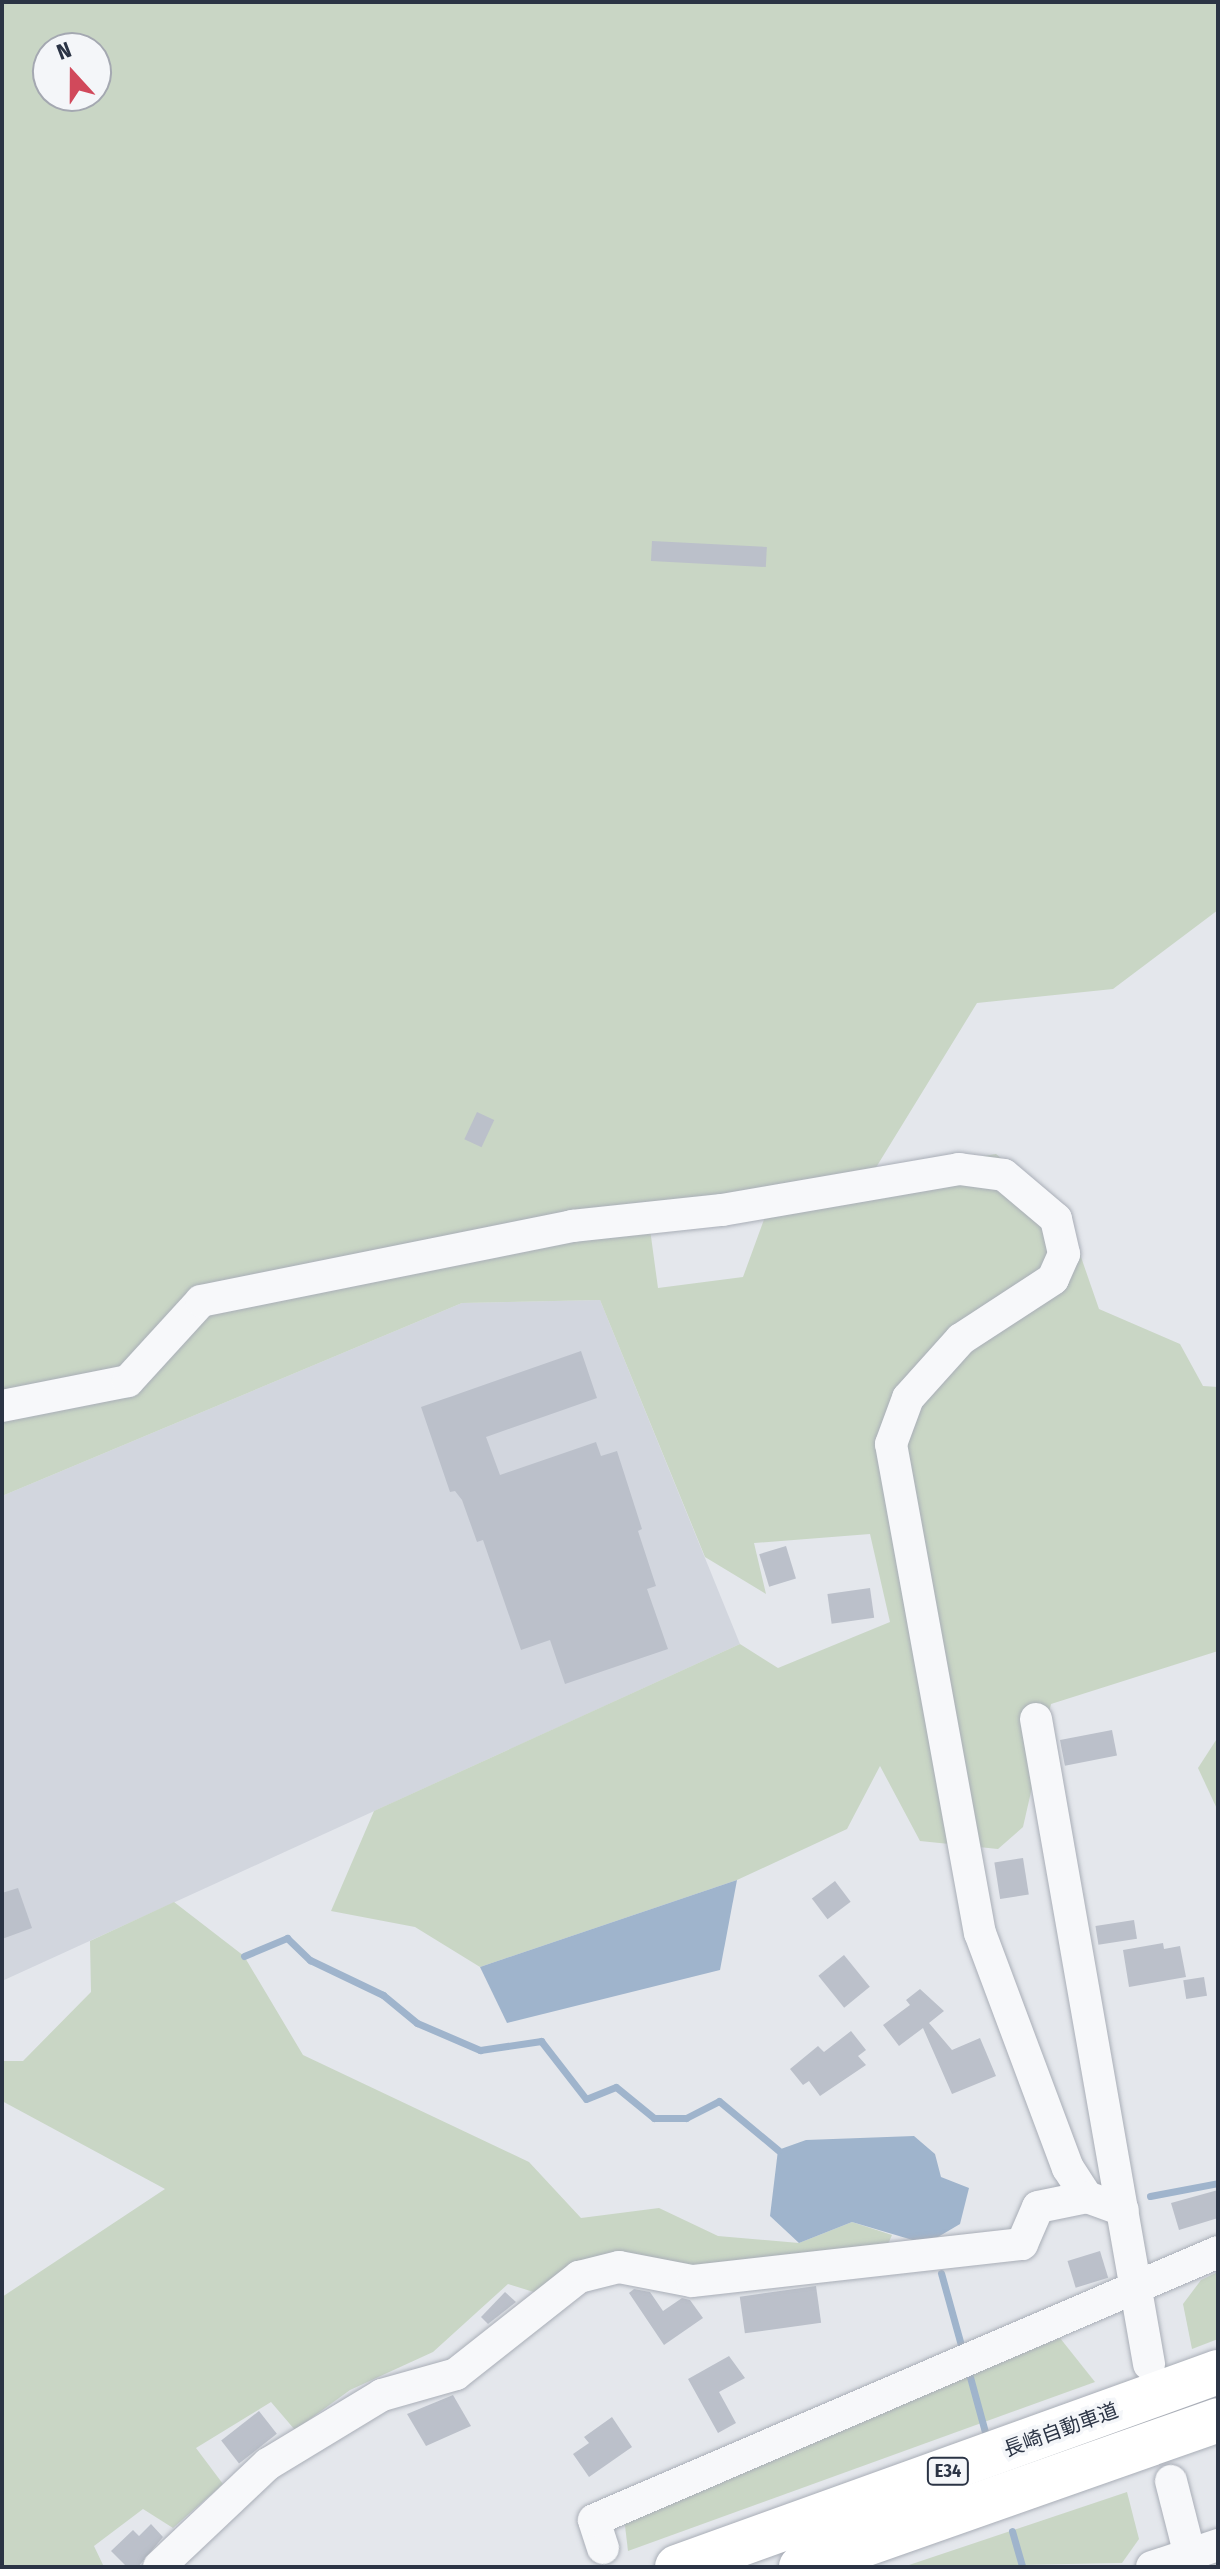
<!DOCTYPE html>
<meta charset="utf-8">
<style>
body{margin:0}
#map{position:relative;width:1220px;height:2569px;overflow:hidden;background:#e4e7ec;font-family:"Fira Sans Condensed","Noto Sans JP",sans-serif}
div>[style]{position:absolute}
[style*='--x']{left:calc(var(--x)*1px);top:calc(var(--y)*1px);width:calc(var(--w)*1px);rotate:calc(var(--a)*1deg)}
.built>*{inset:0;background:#d2d6de}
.green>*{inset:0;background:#c9d6c5}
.water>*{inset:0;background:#9fb4cc}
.stream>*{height:7px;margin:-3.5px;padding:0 3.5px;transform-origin:3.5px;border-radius:3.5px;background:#9fb4cc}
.building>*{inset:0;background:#bbc0ca;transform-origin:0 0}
.roads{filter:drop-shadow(0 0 2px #a9aeb7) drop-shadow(0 0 2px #a9aeb7)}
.minor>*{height:32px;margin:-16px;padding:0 16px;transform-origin:16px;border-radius:16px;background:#f7f8fa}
.highway>*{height:44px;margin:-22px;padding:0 22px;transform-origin:22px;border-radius:22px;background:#fff}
span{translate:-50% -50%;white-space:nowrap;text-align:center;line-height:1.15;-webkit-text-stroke:7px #f4f6f9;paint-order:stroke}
.shield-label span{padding:2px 6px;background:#f4f6f9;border:2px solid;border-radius:6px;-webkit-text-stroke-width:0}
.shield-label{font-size:18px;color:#2b3445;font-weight:700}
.street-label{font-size:20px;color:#2b3445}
.frame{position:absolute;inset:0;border:4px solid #2b3445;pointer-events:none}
.north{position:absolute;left:32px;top:32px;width:80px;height:80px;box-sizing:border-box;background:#f4f6f9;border:2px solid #a4a8b1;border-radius:50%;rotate:339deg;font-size:22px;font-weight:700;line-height:32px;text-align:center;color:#2b3445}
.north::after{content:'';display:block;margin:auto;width:28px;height:36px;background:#d1495b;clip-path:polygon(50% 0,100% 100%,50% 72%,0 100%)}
</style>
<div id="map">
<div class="built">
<div style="clip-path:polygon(600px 1300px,740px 1644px,2px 1981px,2px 1496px,462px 1303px)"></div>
</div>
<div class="green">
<div style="clip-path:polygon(evenodd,2px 2px,1218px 2px,1218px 910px,1113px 989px,977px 1003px,872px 1174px,996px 1154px,1064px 1208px,1099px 1309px,1180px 1344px,1203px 1386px,1218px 1387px,1218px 1651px,1051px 1704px,1023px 1827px,998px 1849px,920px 1841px,880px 1766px,847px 1829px,737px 1880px,480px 1967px,415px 1927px,331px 1911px,374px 1811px,740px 1644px,778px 1668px,890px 1622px,870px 1534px,754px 1543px,766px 1594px,705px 1557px,600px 1300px,462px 1303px,2px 1496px,2px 2px,48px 48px,96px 48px,96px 96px,48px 96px,48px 48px,2px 2px,773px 1195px,743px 1277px,658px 1288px,647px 1207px,773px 1195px)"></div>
<div style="clip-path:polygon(1218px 1737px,1218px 1811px,1198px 1768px)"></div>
<div style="clip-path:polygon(174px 1902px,244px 1956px,303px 2055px,529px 2162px,581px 2218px,659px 2208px,718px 2236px,799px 2243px,852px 2222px,892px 2235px,881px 2260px,619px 2267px,553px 2298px,508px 2284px,433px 2352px,350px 2390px,295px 2430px,271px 2402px,196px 2448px,223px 2484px,173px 2528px,143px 2509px,94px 2546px,104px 2567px,2px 2567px,2px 2297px,165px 2189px,2px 2101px,2px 2061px,23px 2061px,91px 1992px,90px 1941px)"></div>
<div style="clip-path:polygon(1218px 2272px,1218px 2339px,1192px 2349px,1183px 2304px,1201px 2280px)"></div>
<div style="clip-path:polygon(1060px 2338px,1095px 2382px,628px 2551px,624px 2517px)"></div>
<div style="clip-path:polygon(1127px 2492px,1139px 2539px,1122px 2563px,903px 2567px)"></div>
</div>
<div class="water">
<div style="clip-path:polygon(737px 1880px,720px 1970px,507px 2023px,480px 1967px)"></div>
<div style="clip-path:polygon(914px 2136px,935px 2154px,941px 2177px,969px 2188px,960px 2224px,926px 2244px,852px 2222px,799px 2243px,770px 2216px,778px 2150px,806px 2140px)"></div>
</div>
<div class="stream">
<div style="--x:244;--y:1956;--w:47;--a:-22.7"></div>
<div style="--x:287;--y:1938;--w:32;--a:44"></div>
<div style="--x:310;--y:1960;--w:81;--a:25.6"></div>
<div style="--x:383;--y:1995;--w:44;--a:39.5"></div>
<div style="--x:417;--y:2023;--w:69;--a:23.2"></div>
<div style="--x:480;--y:2050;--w:62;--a:-8.4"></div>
<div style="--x:541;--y:2041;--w:73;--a:52.2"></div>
<div style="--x:586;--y:2099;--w:32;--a:-22"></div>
<div style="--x:616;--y:2087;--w:49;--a:39.2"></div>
<div style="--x:654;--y:2118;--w:32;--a:0"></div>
<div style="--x:686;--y:2118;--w:37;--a:-27"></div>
<div style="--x:719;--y:2101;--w:77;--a:39.7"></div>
<div style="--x:1150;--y:2196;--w:69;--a:-10.8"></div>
<div style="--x:941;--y:2273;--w:75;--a:74.5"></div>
<div style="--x:970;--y:2377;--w:57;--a:74.7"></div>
<div style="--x:1012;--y:2531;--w:37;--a:74"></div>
</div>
<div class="building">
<div style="left:652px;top:541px;width:115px;height:20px;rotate:3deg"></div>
<div style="left:477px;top:1112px;width:19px;height:30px;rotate:25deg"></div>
<div style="clip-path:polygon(581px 1351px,597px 1398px,486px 1437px,500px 1475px,596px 1442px,601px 1456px,617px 1451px,642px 1529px,638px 1531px,656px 1586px,647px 1589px,668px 1649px,565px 1684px,550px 1640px,521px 1650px,483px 1540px,477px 1542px,462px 1500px,455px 1491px,450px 1492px,421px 1407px)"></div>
<div style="left:786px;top:1546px;width:34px;height:28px;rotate:73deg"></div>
<div style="left:870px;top:1588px;width:30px;height:43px;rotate:82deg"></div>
<div style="left:1112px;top:1730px;width:26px;height:53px;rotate:79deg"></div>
<div style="left:1023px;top:1858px;width:37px;height:29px;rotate:81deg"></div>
<div style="left:835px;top:1881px;width:26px;height:29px;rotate:53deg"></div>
<div style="clip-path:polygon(18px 1888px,32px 1928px,2px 1939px,2px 1893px)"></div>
<div style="left:1134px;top:1920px;width:19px;height:39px;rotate:81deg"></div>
<div style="clip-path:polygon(1163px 1943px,1164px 1949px,1180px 1946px,1186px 1977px,1129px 1987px,1123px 1950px)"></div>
<div style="left:844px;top:1955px;width:41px;height:33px;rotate:51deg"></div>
<div style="left:1204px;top:1977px;width:19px;height:21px;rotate:81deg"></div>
<div style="clip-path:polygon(920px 1989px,944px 2011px,929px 2023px,952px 2050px,980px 2038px,996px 2076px,952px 2094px,923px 2028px,899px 2046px,883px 2025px,910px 2005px,906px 2000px)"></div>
<div style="clip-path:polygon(851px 2031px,866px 2050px,858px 2056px,866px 2065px,820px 2096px,809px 2081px,803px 2085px,790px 2069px,818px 2046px,824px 2052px)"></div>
<div style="clip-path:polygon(1218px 2190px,1218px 2218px,1179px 2230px,1171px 2203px)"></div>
<div style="left:1100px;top:2251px;width:28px;height:34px;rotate:73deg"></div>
<div style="left:816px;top:2286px;width:37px;height:77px;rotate:82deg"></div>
<div style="clip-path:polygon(634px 2289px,650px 2292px,663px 2311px,682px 2298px,690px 2300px,703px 2318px,664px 2345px,629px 2293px)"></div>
<div style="clip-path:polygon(505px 2292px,516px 2302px,488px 2324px,481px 2317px)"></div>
<div style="clip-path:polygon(729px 2356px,745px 2378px,719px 2392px,736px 2423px,718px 2433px,688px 2379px)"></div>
<div style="clip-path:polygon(453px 2395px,471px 2426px,426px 2446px,407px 2414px)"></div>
<div style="left:259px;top:2411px;width:29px;height:48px;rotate:52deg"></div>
<div style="clip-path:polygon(612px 2417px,632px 2447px,589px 2477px,573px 2454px,589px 2443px,584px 2437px)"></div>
<div style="clip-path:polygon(151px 2524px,163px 2537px,138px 2567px,127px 2567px,111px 2551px,133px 2530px,139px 2536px)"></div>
</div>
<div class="roads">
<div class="minor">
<div style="--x:2;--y:1406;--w:128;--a:-11.2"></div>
<div style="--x:128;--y:1381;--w:108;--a:-47.6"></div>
<div style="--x:201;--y:1301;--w:379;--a:-11.4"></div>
<div style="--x:572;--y:1226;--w:151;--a:-6.1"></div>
<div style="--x:722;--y:1210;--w:241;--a:-9.8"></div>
<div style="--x:959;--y:1169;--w:45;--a:7.6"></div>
<div style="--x:1004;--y:1175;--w:68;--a:40.2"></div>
<div style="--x:1056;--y:1219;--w:36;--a:77"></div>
<div style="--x:1064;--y:1254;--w:27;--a:114"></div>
<div style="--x:1053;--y:1279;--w:110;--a:146.9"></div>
<div style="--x:961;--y:1339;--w:79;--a:131.9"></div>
<div style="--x:908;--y:1398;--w:49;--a:110.3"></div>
<div style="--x:891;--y:1444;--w:497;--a:79.7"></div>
<div style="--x:980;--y:1933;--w:251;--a:69.5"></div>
<div style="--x:1068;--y:2168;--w:35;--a:57"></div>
<div style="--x:1036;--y:1719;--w:655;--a:80.06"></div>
<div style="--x:1171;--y:2481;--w:89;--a:75.7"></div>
<div style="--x:603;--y:2548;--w:29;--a:-108"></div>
<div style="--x:594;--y:2520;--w:679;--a:-23.24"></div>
<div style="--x:159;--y:2567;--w:150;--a:-43.4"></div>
<div style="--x:268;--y:2464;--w:133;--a:-31.2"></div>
<div style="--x:382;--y:2395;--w:77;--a:-15.8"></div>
<div style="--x:456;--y:2374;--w:157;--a:-38.3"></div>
<div style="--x:579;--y:2277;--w:41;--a:-14"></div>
<div style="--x:619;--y:2267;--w:74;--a:10.9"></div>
<div style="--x:692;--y:2281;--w:332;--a:-6.4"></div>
<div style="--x:1022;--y:2244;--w:40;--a:-66.6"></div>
<div style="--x:1038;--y:2207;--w:50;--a:-11.5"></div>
<div style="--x:1087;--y:2197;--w:38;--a:20"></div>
<div style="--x:1152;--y:2567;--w:70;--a:-18.4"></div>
</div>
<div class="highway">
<div style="--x:677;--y:2567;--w:575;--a:-19.82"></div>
<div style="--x:801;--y:2567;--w:442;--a:-19.4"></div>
</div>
</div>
<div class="shield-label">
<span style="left:948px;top:2471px">E34</span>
</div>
<div class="street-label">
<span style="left:1061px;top:2430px;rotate:-20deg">長崎自動車道</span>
</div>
<div class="frame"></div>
<div class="north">N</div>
</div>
